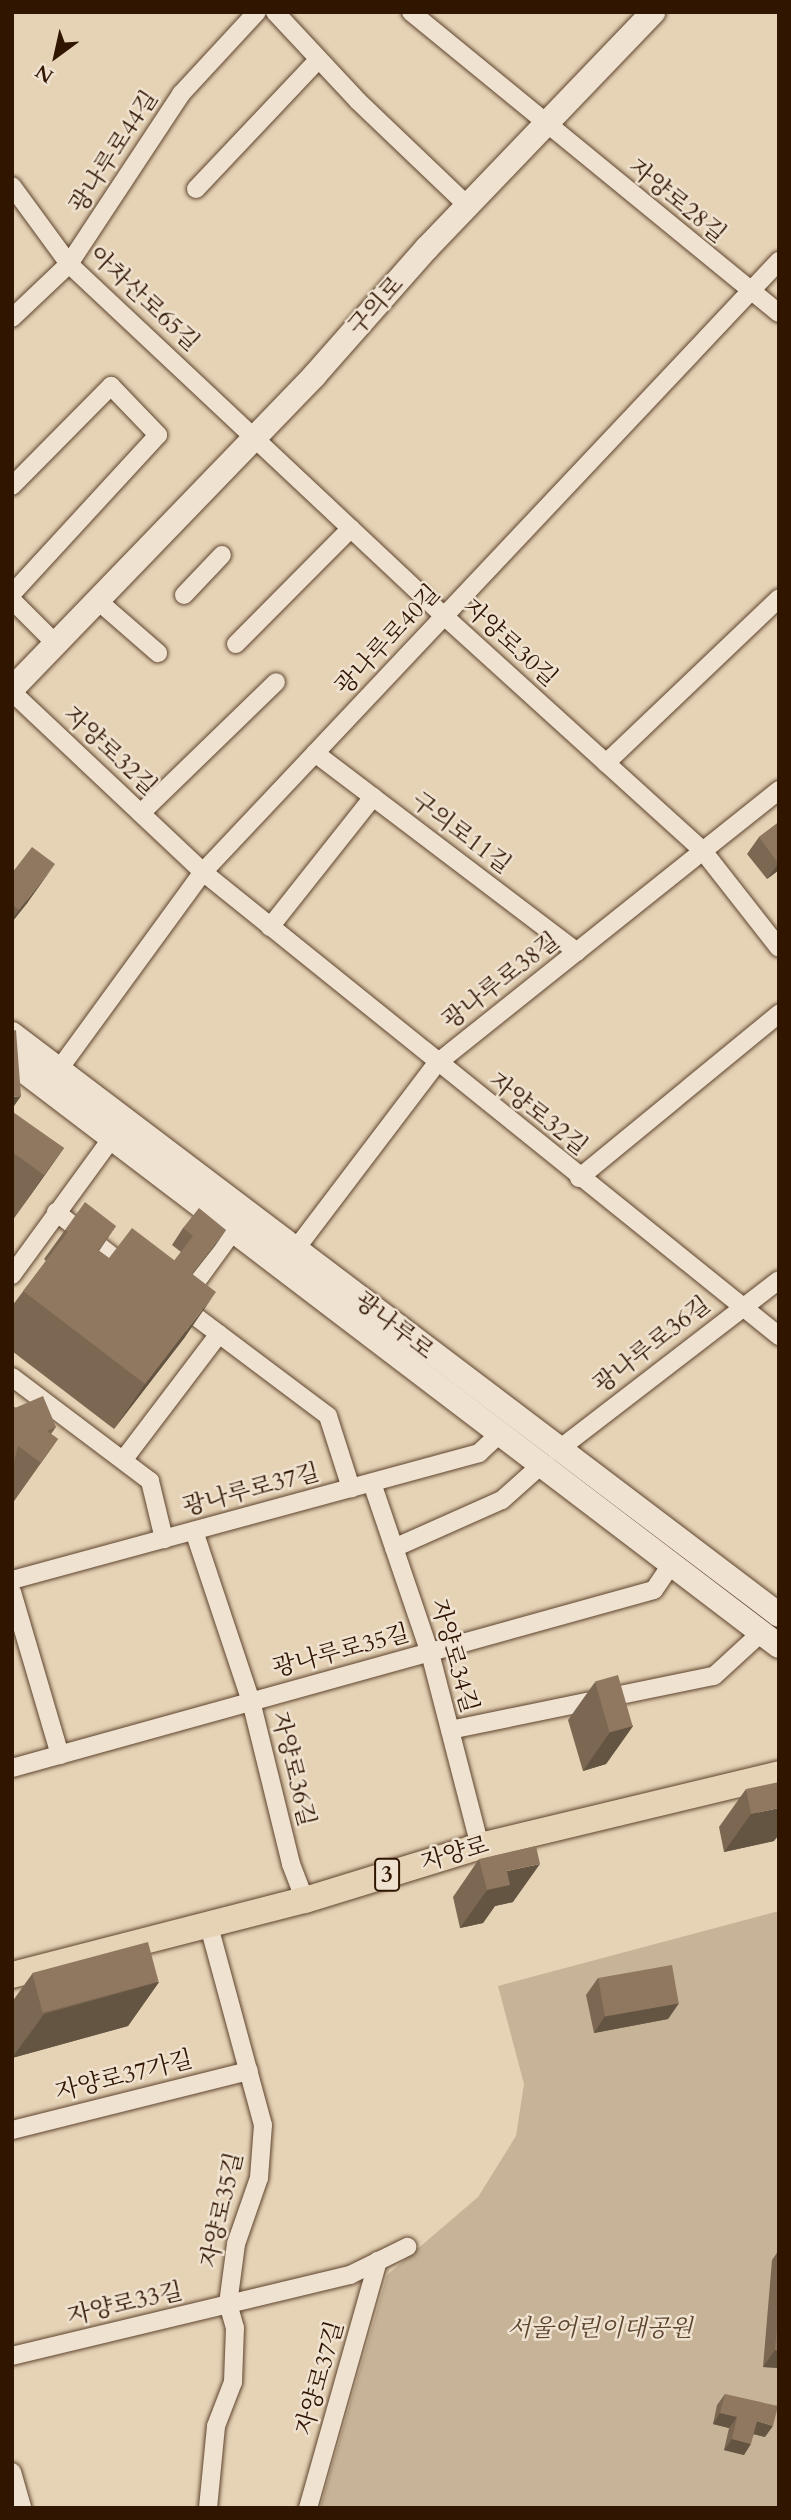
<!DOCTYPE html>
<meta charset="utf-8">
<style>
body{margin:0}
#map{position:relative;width:791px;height:2520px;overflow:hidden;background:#e6d3b6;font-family:Cardo,"Noto Serif KR",serif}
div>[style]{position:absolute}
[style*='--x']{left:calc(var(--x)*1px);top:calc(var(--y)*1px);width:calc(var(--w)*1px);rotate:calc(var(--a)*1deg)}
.green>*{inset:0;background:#c7b397}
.roads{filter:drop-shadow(0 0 2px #5e442e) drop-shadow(0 0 2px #5e442e)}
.street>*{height:18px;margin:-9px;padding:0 9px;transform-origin:9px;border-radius:9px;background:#efe2d0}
.secondary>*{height:24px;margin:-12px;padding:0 12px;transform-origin:12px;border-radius:12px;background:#efe2d0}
.primary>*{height:26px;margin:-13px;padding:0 13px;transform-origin:13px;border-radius:13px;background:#e6d3b6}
.wall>*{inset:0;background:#7b6752}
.shaded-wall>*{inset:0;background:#645442}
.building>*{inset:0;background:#8f785f;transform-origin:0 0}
span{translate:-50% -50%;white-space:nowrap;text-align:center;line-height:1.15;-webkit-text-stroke:5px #efe2d0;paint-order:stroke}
.shield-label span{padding:2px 5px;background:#efe2d0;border:2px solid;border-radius:5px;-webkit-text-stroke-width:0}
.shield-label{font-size:23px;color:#301500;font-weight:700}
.street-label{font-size:24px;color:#301500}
.park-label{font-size:24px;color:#5d442d;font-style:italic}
.frame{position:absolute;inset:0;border:14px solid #301500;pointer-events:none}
.north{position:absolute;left:21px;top:21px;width:70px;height:70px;-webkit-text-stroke:5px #efe2d0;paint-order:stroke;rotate:213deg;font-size:19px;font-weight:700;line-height:28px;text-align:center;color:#301500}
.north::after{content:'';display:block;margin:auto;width:24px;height:32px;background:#301500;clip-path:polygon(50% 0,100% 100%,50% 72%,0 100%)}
</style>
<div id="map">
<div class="green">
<div style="clip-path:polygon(779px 1911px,779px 2508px,320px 2508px,387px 2275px,478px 2197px,516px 2136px,524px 2084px,498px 1986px)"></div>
</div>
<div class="roads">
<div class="street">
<div style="--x:275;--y:12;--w:122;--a:47"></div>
<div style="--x:358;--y:101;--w:152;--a:43.7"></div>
<div style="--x:411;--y:12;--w:475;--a:39.3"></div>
<div style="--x:12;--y:186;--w:97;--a:53.8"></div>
<div style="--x:69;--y:264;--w:514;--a:43.19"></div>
<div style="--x:444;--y:616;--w:350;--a:42.2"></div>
<div style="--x:703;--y:851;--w:123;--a:51.9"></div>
<div style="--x:196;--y:189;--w:178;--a:-46.6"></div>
<div style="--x:12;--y:318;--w:79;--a:-43.5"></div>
<div style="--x:69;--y:264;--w:204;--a:-56.6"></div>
<div style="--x:181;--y:94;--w:112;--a:-47.2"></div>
<div style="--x:12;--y:486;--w:141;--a:-45.3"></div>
<div style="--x:111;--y:386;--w:68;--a:46.2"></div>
<div style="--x:158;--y:435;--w:216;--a:132.6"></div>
<div style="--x:184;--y:595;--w:55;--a:-46.5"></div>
<div style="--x:12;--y:600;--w:61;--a:45"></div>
<div style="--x:97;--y:600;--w:81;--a:41"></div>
<div style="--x:236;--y:644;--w:163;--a:-45.2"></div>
<div style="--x:12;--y:692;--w:262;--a:43.3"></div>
<div style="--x:203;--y:872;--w:740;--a:38.85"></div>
<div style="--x:315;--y:753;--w:329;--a:37.2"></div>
<div style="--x:606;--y:763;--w:239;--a:-43.6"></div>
<div style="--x:141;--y:813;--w:188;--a:-44.1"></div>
<div style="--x:270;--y:927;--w:166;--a:-51.6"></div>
<div style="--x:57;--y:1072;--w:248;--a:-53.9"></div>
<div style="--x:203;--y:872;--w:840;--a:-46.69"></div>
<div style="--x:579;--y:1178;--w:259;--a:-39.4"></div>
<div style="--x:56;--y:1212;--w:94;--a:38.1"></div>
<div style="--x:295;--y:1250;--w:233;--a:-52.8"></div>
<div style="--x:436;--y:1064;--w:439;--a:-38.6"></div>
<div style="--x:12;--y:1275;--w:170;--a:-53.9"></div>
<div style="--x:186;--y:1296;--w:82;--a:-54"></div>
<div style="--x:179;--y:1304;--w:186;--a:36.9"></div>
<div style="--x:328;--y:1416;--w:76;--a:72.3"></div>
<div style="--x:12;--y:1377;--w:173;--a:37"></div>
<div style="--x:150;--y:1481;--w:60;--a:76.4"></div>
<div style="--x:557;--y:1451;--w:280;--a:-37.6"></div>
<div style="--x:124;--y:1459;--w:157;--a:-52.8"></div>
<div style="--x:372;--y:1483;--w:180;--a:71.2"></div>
<div style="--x:430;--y:1653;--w:199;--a:75.5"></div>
<div style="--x:194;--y:1531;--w:179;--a:71.5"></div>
<div style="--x:251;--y:1701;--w:168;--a:76.2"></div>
<div style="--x:291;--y:1864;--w:39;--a:69"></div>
<div style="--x:394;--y:1548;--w:118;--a:-24"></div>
<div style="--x:502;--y:1500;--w:51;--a:-41.8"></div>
<div style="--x:12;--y:1580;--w:484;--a:-15.2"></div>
<div style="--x:479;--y:1453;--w:26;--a:-43"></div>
<div style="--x:12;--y:1592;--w:170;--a:73.6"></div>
<div style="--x:450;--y:1730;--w:269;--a:-11.6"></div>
<div style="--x:714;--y:1676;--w:64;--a:-42.5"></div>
<div style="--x:12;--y:1768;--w:666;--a:-15.5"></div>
<div style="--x:654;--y:1590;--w:30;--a:-56"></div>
<div style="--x:12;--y:2130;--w:244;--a:-14"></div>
<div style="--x:12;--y:2356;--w:348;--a:-13.5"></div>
<div style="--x:350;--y:2275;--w:64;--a:-26.2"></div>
<div style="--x:12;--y:2472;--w:37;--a:74"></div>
<div style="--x:208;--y:2508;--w:82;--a:-84.4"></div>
<div style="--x:216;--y:2426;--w:47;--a:-68.9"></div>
<div style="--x:233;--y:2382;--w:54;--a:-87.9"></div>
<div style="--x:235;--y:2328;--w:25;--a:-106"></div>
<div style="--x:228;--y:2304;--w:61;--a:-82.4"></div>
<div style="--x:236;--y:2244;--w:70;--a:-70.8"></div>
<div style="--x:259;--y:2178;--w:53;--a:-85.7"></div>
<div style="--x:263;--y:2125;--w:206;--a:-105.2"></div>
<div style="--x:308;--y:2508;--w:257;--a:-74.2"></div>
</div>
<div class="secondary">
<div style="--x:12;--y:689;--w:435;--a:-46"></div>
<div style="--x:314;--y:376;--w:171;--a:-48.6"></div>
<div style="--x:427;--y:248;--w:327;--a:-46.2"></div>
<div style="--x:12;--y:1034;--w:962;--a:37.14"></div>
<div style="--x:12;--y:1062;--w:964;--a:37.29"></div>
</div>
<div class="primary">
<div style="--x:12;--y:1975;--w:302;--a:-14.4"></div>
<div style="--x:305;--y:1900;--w:183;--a:-17.1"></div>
<div style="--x:480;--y:1846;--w:308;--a:-13.5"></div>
</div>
</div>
<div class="wall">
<div style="clip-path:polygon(779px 822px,779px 870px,767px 879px,747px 854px,759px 837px)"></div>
<div style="clip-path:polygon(12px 873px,28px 902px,12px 922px)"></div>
<div style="clip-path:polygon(12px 1113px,64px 1148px,12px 1221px)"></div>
<div style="clip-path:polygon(116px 1226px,99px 1251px,109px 1258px,174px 1261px,181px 1252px,172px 1245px,183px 1228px,226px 1230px,192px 1275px,185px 1337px,114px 1429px,12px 1351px,12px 1306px,46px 1261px,44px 1259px,65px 1230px)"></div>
<div style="clip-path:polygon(12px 1406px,56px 1427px,51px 1434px,58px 1439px,12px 1504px)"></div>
<div style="clip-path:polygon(595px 1682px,633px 1726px,606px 1764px,583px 1771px,568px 1720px)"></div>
<div style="clip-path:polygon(746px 1789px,774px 1841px,724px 1852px,719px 1827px)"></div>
<div style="clip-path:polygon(479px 1859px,513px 1902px,495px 1906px,483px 1923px,460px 1928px,453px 1897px)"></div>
<div style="clip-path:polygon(32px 1974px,159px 1982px,128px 2026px,12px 2058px,12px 2002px)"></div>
<div style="clip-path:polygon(598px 1978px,679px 2003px,668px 2019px,594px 2033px,586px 1995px)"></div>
<div style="clip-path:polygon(779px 2250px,779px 2368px,763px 2367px,772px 2260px)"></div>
<div style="clip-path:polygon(725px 2394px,765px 2437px,754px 2434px,744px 2455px,724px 2450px,729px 2428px,713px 2424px,717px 2405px)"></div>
</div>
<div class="shaded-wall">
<div style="clip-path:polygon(779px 863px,779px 870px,767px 879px)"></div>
<div style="clip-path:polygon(55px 864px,28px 902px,12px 922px,12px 920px,19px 910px)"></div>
<div style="clip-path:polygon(21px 1096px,12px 1109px,12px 1097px)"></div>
<div style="clip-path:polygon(64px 1148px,30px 1196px,12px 1221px,44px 1175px)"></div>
<div style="clip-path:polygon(226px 1230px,215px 1246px,177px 1294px,189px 1278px)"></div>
<div style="clip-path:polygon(216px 1292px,185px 1337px,114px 1429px,145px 1384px)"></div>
<div style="clip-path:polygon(633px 1726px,606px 1764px,583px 1771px,610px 1732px)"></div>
<div style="clip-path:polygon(779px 1808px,779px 1835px,774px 1841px,724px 1852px,751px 1814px)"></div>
<div style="clip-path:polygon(540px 1864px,513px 1902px,495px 1906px,483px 1923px,460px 1928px,487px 1890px,507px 1871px)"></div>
<div style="clip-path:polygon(159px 1982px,128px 2026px,12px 2058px,44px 2014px)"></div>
<div style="clip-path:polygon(679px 2003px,668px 2019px,594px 2033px,605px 2016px)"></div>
<div style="clip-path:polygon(775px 2350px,779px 2351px,779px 2368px,763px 2367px)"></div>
<div style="clip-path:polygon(720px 2413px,737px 2417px,729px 2428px,713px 2424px)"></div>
<div style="clip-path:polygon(757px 2421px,773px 2426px,765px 2437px,749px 2433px)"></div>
<div style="clip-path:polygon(732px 2439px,751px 2444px,744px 2455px,724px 2450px)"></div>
</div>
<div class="building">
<div style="clip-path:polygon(779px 822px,779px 863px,778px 863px,759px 837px)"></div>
<div style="clip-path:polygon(32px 847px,55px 864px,19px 910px,12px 904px,12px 873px)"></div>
<div style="clip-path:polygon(16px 1030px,21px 1096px,12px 1097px,12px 1031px)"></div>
<div style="clip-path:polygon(13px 1112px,64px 1148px,44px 1175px,12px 1152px,12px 1113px)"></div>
<div style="clip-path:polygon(85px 1202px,116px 1226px,98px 1250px,70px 1229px,68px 1232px,65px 1230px)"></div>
<div style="clip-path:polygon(199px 1208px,226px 1230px,192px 1274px,174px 1261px,193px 1236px,183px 1228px)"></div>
<div style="clip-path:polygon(132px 1228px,216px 1292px,145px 1384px,23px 1291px,70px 1229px,109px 1258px)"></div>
<div style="clip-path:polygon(43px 1396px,56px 1427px,47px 1431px,58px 1439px,41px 1463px,18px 1446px,12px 1469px,12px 1406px,15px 1408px)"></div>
<div style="left:618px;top:1675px;width:53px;height:24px;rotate:74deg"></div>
<div style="clip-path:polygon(779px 1782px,779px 1808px,751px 1814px,746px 1789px)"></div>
<div style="clip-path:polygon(536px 1846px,540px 1864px,507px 1871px,510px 1885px,487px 1890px,479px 1859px)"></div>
<div style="left:148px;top:1942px;width:41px;height:120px;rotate:75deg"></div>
<div style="left:672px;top:1965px;width:39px;height:75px;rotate:80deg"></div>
<div style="clip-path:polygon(779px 2301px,779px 2351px,775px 2350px)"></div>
<div style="clip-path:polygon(725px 2394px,778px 2406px,773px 2426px,757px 2421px,751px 2444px,732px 2439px,737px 2417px,720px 2413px)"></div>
</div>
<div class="shield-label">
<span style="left:387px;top:1875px">3</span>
</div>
<div class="street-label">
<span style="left:114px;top:152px;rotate:-57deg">광나루로44길</span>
<span style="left:677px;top:201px;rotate:39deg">자양로28길</span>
<span style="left:144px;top:299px;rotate:43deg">아차산로65길</span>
<span style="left:376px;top:306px;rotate:-48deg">구의로</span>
<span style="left:388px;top:640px;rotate:-47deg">광나루로40길</span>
<span style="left:510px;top:643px;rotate:42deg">자양로30길</span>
<span style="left:110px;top:751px;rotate:43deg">자양로32길</span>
<span style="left:461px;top:833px;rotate:37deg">구의로11길</span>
<span style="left:501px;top:981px;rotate:-38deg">광나루로38길</span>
<span style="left:538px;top:1114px;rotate:38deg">자양로32길</span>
<span style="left:394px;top:1326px;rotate:38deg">광나루로</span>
<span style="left:652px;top:1345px;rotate:-38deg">광나루로36길</span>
<span style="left:251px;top:1490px;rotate:-15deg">광나루로37길</span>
<span style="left:341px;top:1651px;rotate:-15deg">광나루로35길</span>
<span style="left:454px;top:1656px;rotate:74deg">자양로34길</span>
<span style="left:293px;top:1769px;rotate:76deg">자양로36길</span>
<span style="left:455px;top:1854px;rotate:-16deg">자양로</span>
<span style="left:124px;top:2076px;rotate:-14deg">자양로37가길</span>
<span style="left:222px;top:2210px;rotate:-77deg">자양로35길</span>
<span style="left:125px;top:2304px;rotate:-13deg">자양로33길</span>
<span style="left:320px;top:2378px;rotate:-74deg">자양로37길</span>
</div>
<div class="park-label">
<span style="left:600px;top:2329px">서울어린이대공원</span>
</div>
<div class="frame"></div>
<div class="north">N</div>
</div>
